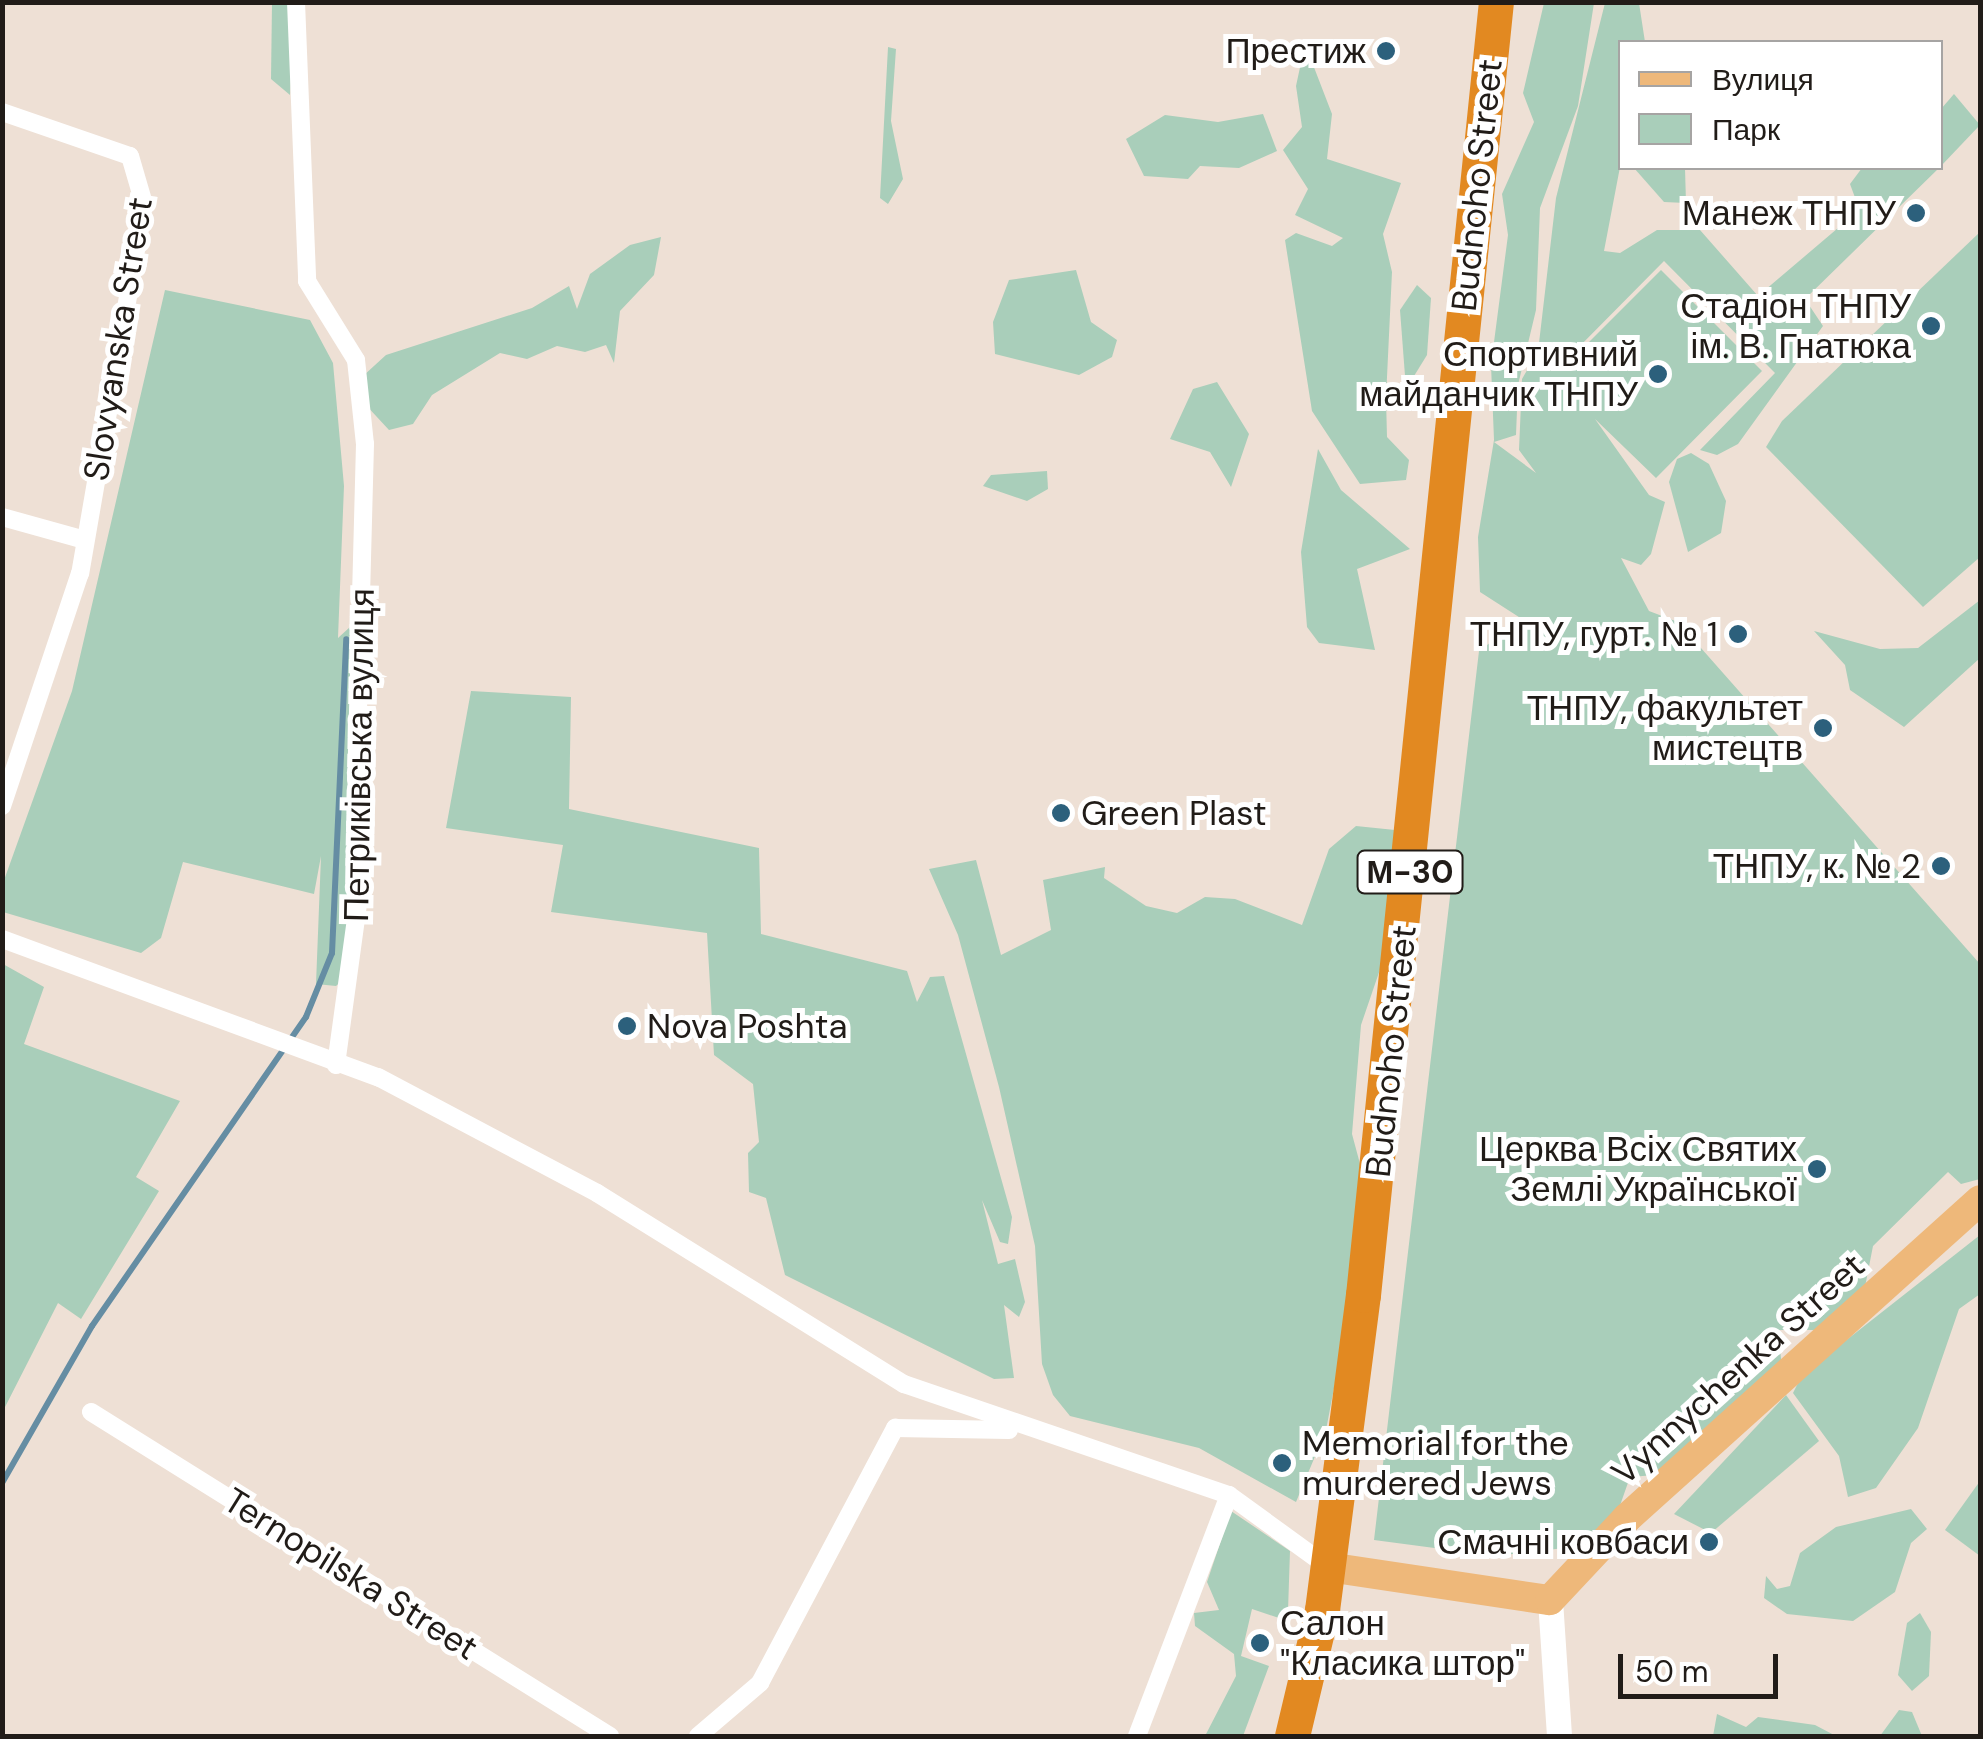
<!DOCTYPE html>
<meta charset="utf-8">
<style>
body{margin:0}
#map{position:relative;width:1983px;height:1739px;overflow:hidden;background:#eee0d5;font-family:"DM Sans",sans-serif}
div>[style]{position:absolute}
[style*='--x']{left:calc(var(--x)*1px);top:calc(var(--y)*1px);width:calc(var(--w)*1px);rotate:calc(var(--a)*1deg)}
.green>*{inset:0;background:#a9ceba}
.stream>*{height:6px;margin:-3px;padding:0 3px;transform-origin:3px;border-radius:3px;background:#658da3}
.street>*{height:18px;margin:-9px;padding:0 9px;transform-origin:9px;border-radius:9px;background:#fff}
.secondary>*{height:25px;margin:-12.5px;padding:0 12.5px;transform-origin:12.5px;border-radius:12.5px;background:#fff}
.primary>*{height:30px;margin:-15px;padding:0 15px;transform-origin:15px;border-radius:15px;background:#eeb87a}
.highway>*{height:35px;margin:-17.5px;padding:0 17.5px;transform-origin:17.5px;border-radius:17.5px;background:#e28921}
.dots>*{width:28px;height:28px;translate:-50% -50%;box-sizing:border-box;border:5px solid #fff;border-radius:50%}
span{translate:-50% -50%;white-space:nowrap;text-align:center;line-height:1.15;-webkit-text-stroke:10px #fff;paint-order:stroke}
.shield-label span{padding:2px 8px;background:#fff;border:2px solid;border-radius:8px;-webkit-text-stroke-width:0}
.shield-label{font-size:32px;color:#211c18;font-weight:700}
.poi-label{font-size:35px;color:#211c18}
.right{translate:-100% -50%;text-align:right}
.left{translate:0 -50%;text-align:left}
.street-label{font-size:35px;color:#211c18}
.frame{position:absolute;inset:0;border:5px solid #211c18;pointer-events:none}
.legend{position:absolute;left:1618px;top:40px;width:325px;height:130px;box-sizing:border-box;background:#fff;border:2px solid #a6a4a3;margin:0;padding:12px 18px;list-style:none;font-size:30px;color:#211c18}
.legend li{display:flex;align-items:center;gap:20px;height:50px}
.legend b{width:50px;border:2px solid #a6a4a3}
.scale{position:absolute;left:1618px;top:1654px;width:160px;height:45px;box-sizing:border-box;border:5px solid #211c18;border-top:0;padding-left:12px;font-size:30px;line-height:35px;white-space:nowrap;color:#211c18;-webkit-text-stroke:8px #fff;paint-order:stroke}
</style>
<div id="map">
<div class="green">
<div style="clip-path:polygon(272px 3px,295px 3px,290px 95px,271px 79px)"></div>
<div style="clip-path:polygon(1544px 3px,1594px 3px,1578px 106px,1540px 208px,1536px 310px,1518px 385px,1516px 435px,1494px 442px,1536px 473px,1519px 450px,1522px 379px,1537px 353px,1565px 366px,1661px 270px,1762px 371px,1656px 478px,1595px 419px,1649px 495px,1665px 502px,1651px 554px,1641px 565px,1621px 558px,1649px 611px,1678px 622px,1980px 964px,1980px 1179px,1961px 1184px,1948px 1172px,1873px 1246px,1865px 1287px,1816px 1330px,1778px 1330px,1782px 1368px,1668px 1474px,1630px 1477px,1617px 1514px,1590px 1545px,1495px 1556px,1374px 1540px,1479px 651px,1522px 619px,1480px 592px,1478px 537px,1494px 440px,1491px 365px,1508px 235px,1502px 194px,1534px 122px,1523px 93px)"></div>
<div style="clip-path:polygon(1605px 3px,1639px 3px,1645px 42px,1620px 42px,1620px 167px,1604px 251px,1620px 253px,1657px 230px,1700px 230px,1758px 296px,1838px 228px,1857px 203px,1850px 184px,1862px 168px,1939px 168px,1805px 299px,1823px 326px,1738px 444px,1717px 455px,1700px 450px,1775px 373px,1664px 261px,1572px 354px,1539px 343px,1556px 198px)"></div>
<div style="clip-path:polygon(1305px 44px,1332px 114px,1327px 159px,1401px 183px,1383px 234px,1392px 272px,1386px 398px,1387px 437px,1409px 460px,1406px 480px,1360px 484px,1312px 411px,1285px 240px,1296px 233px,1332px 246px,1343px 238px,1295px 215px,1308px 189px,1283px 150px,1302px 127px,1296px 86px)"></div>
<div style="clip-path:polygon(888px 47px,896px 49px,891px 121px,903px 179px,888px 204px,880px 198px)"></div>
<div style="clip-path:polygon(1954px 94px,1980px 125px,1941px 166px,1941px 109px)"></div>
<div style="clip-path:polygon(1263px 114px,1277px 151px,1239px 168px,1200px 166px,1188px 179px,1144px 176px,1126px 139px,1165px 115px,1218px 122px)"></div>
<div style="clip-path:polygon(1634px 168px,1685px 168px,1686px 203px,1664px 202px)"></div>
<div style="clip-path:polygon(1980px 232px,1980px 557px,1923px 607px,1766px 447px,1782px 421px)"></div>
<div style="clip-path:polygon(661px 237px,654px 275px,620px 311px,614px 363px,606px 345px,585px 352px,557px 346px,527px 359px,500px 353px,432px 395px,413px 424px,389px 430px,364px 403px,363px 376px,386px 355px,532px 308px,569px 286px,577px 309px,590px 274px,630px 245px)"></div>
<div style="clip-path:polygon(1076px 270px,1091px 322px,1117px 340px,1112px 357px,1079px 375px,995px 354px,993px 322px,1009px 280px)"></div>
<div style="clip-path:polygon(1417px 285px,1431px 298px,1427px 355px,1406px 389px,1400px 310px)"></div>
<div style="clip-path:polygon(165px 290px,310px 320px,333px 363px,344px 486px,338px 638px,350px 627px,357px 637px,358px 848px,354px 970px,336px 986px,316px 984px,321px 856px,314px 894px,183px 862px,161px 938px,141px 953px,3px 912px,3px 883px,72px 691px)"></div>
<div style="clip-path:polygon(1217px 382px,1249px 434px,1231px 487px,1210px 452px,1170px 439px,1193px 389px)"></div>
<div style="clip-path:polygon(1318px 449px,1341px 490px,1410px 549px,1357px 569px,1375px 650px,1319px 643px,1307px 627px,1301px 552px)"></div>
<div style="clip-path:polygon(1691px 453px,1709px 464px,1726px 501px,1721px 533px,1688px 552px,1669px 482px,1677px 459px)"></div>
<div style="clip-path:polygon(1047px 471px,1048px 489px,1027px 501px,983px 486px,991px 475px)"></div>
<div style="clip-path:polygon(1980px 600px,1980px 658px,1904px 727px,1850px 690px,1845px 665px,1814px 631px,1880px 649px,1918px 648px)"></div>
<div style="clip-path:polygon(471px 691px,571px 697px,569px 809px,759px 848px,761px 934px,907px 971px,917px 1002px,930px 977px,944px 976px,1012px 1217px,1008px 1244px,1000px 1242px,982px 1200px,998px 1264px,1015px 1259px,1025px 1302px,1019px 1317px,1004px 1305px,1014px 1378px,994px 1379px,785px 1275px,766px 1198px,749px 1192px,748px 1153px,759px 1142px,753px 1084px,714px 1055px,707px 933px,551px 912px,563px 845px,446px 828px)"></div>
<div style="clip-path:polygon(1356px 826px,1395px 830px,1387px 949px,1361px 1025px,1352px 1134px,1363px 1175px,1344px 1336px,1326px 1430px,1296px 1502px,1199px 1448px,1070px 1416px,1053px 1395px,1042px 1364px,1035px 1246px,999px 1087px,958px 935px,929px 869px,976px 860px,1001px 955px,1051px 930px,1043px 880px,1105px 867px,1104px 878px,1146px 906px,1177px 913px,1205px 897px,1235px 899px,1302px 925px,1329px 849px)"></div>
<div style="clip-path:polygon(3px 964px,44px 987px,24px 1044px,180px 1101px,136px 1177px,159px 1191px,81px 1319px,58px 1303px,3px 1411px)"></div>
<div style="clip-path:polygon(1980px 1235px,1980px 1294px,1959px 1309px,1918px 1428px,1876px 1488px,1848px 1497px,1839px 1456px,1793px 1393px,1802px 1375px)"></div>
<div style="clip-path:polygon(1786px 1395px,1819px 1441px,1711px 1533px,1674px 1514px)"></div>
<div style="clip-path:polygon(1980px 1481px,1980px 1556px,1945px 1530px)"></div>
<div style="clip-path:polygon(1911px 1509px,1927px 1529px,1911px 1543px,1895px 1592px,1853px 1621px,1787px 1614px,1764px 1598px,1766px 1576px,1777px 1589px,1790px 1586px,1800px 1553px,1836px 1527px)"></div>
<div style="clip-path:polygon(1231px 1511px,1290px 1551px,1288px 1611px,1285px 1620px,1252px 1609px,1241px 1656px,1269px 1666px,1243px 1736px,1205px 1736px,1236px 1676px,1234px 1654px,1195px 1626px,1194px 1613px,1219px 1610px,1207px 1582px)"></div>
<div style="clip-path:polygon(1920px 1613px,1931px 1632px,1929px 1676px,1912px 1691px,1898px 1675px,1907px 1623px)"></div>
<div style="clip-path:polygon(1899px 1710px,1912px 1712px,1922px 1736px,1880px 1736px)"></div>
<div style="clip-path:polygon(1717px 1714px,1746px 1727px,1758px 1717px,1815px 1725px,1836px 1736px,1713px 1736px)"></div>
</div>
<div class="stream">
<div style="--x:2;--y:1483;--w:181;--a:-60.2"></div>
<div style="--x:92;--y:1326;--w:376;--a:-55.3"></div>
<div style="--x:306;--y:1017;--w:69;--a:-67.9"></div>
<div style="--x:332;--y:953;--w:314;--a:-87.4"></div>
</div>
<div class="street">
<div style="--x:296;--y:2;--w:279;--a:87.7"></div>
<div style="--x:307;--y:281;--w:93;--a:58.2"></div>
<div style="--x:356;--y:360;--w:84;--a:83.9"></div>
<div style="--x:365;--y:444;--w:335;--a:91.5"></div>
<div style="--x:356;--y:779;--w:75;--a:83.1"></div>
<div style="--x:365;--y:853;--w:214;--a:97.8"></div>
<div style="--x:2;--y:112;--w:135;--a:19"></div>
<div style="--x:130;--y:156;--w:50;--a:73.7"></div>
<div style="--x:144;--y:204;--w:375;--a:99.8"></div>
<div style="--x:80;--y:573;--w:246;--a:108.5"></div>
<div style="--x:2;--y:517;--w:86;--a:15.5"></div>
<div style="--x:2;--y:939;--w:401;--a:20.2"></div>
<div style="--x:378;--y:1077;--w:248;--a:27.9"></div>
<div style="--x:597;--y:1193;--w:362;--a:31.9"></div>
<div style="--x:904;--y:1384;--w:343;--a:18.9"></div>
<div style="--x:1229;--y:1495;--w:122;--a:36"></div>
<div style="--x:91;--y:1412;--w:612;--a:31.98"></div>
<div style="--x:698;--y:1736;--w:82;--a:-40.5"></div>
<div style="--x:760;--y:1683;--w:289;--a:-62.1"></div>
<div style="--x:895;--y:1428;--w:114;--a:1"></div>
<div style="--x:1137;--y:1736;--w:258;--a:-69.1"></div>
</div>
<div class="secondary">
<div style="--x:1550;--y:1600;--w:136;--a:86.2"></div>
</div>
<div class="primary">
<div style="--x:1328;--y:1567;--w:224;--a:8.5"></div>
<div style="--x:1550;--y:1600;--w:112;--a:-46.8"></div>
<div style="--x:1627;--y:1518;--w:475;--a:-42"></div>
</div>
<div class="highway">
<div style="--x:1292;--y:1736;--w:130;--a:-76.6"></div>
<div style="--x:1322;--y:1610;--w:318;--a:-82.6"></div>
<div style="--x:1363;--y:1295;--w:1300;--a:-84.13"></div>
</div>
<div class="dots">
<div style="left:1386px;top:51px;background:#2c607c"></div>
<div style="left:1916px;top:213px;background:#2c607c"></div>
<div style="left:1931px;top:326px;background:#2c607c"></div>
<div style="left:1658px;top:374px;background:#2c607c"></div>
<div style="left:1738px;top:634px;background:#2c607c"></div>
<div style="left:1823px;top:728px;background:#2c607c"></div>
<div style="left:1061px;top:813px;background:#2c607c"></div>
<div style="left:1941px;top:866px;background:#2c607c"></div>
<div style="left:627px;top:1026px;background:#2c607c"></div>
<div style="left:1817px;top:1169px;background:#2c607c"></div>
<div style="left:1282px;top:1463px;background:#2c607c"></div>
<div style="left:1709px;top:1542px;background:#2c607c"></div>
<div style="left:1260px;top:1643px;background:#2c607c"></div>
</div>
<div class="shield-label">
<span style="left:1410px;top:872px">М-30</span>
</div>
<div class="poi-label">
<span class="right" style="left:1366px;top:51px">Престиж</span>
<span class="right" style="left:1896px;top:213px">Манеж ТНПУ</span>
<span class="right" style="left:1911px;top:326px">Стадіон ТНПУ<br>ім. В. Гнатюка</span>
<span class="right" style="left:1638px;top:374px">Спортивний<br>майданчик ТНПУ</span>
<span class="right" style="left:1718px;top:634px">ТНПУ, гурт. № 1</span>
<span class="right" style="left:1803px;top:728px">ТНПУ, факультет<br>мистецтв</span>
<span class="left" style="left:1081px;top:813px">Green Plast</span>
<span class="right" style="left:1921px;top:866px">ТНПУ, к. № 2</span>
<span class="left" style="left:647px;top:1026px">Nova Poshta</span>
<span class="right" style="left:1797px;top:1169px">Церква Всіх Святих<br>Землі Української</span>
<span class="left" style="left:1302px;top:1463px">Memorial for the<br>murdered Jews</span>
<span class="right" style="left:1689px;top:1542px">Смачні ковбаси</span>
<span class="left" style="left:1280px;top:1643px">Салон<br>"Класика штор"</span>
</div>
<div class="street-label">
<span style="left:1477px;top:185px;rotate:-84deg">Budnoho Street</span>
<span style="left:118px;top:339px;rotate:-81deg">Slovyanska Street</span>
<span style="left:359px;top:755px;rotate:-89deg">Петриківська вулиця</span>
<span style="left:1391px;top:1051px;rotate:-84deg">Budnoho Street</span>
<span style="left:1738px;top:1369px;rotate:-42deg">Vynnychenka Street</span>
<span style="left:351px;top:1574px;rotate:32deg">Ternopilska Street</span>
</div>
<div class="frame"></div>
<ul class="legend">
<li><b style="height:12px;background:#eeb87a"></b>Вулиця</li>
<li><b style="height:28px;background:#a9ceba"></b>Парк</li>
</ul>
<div class="scale">50 m</div>
</div>
